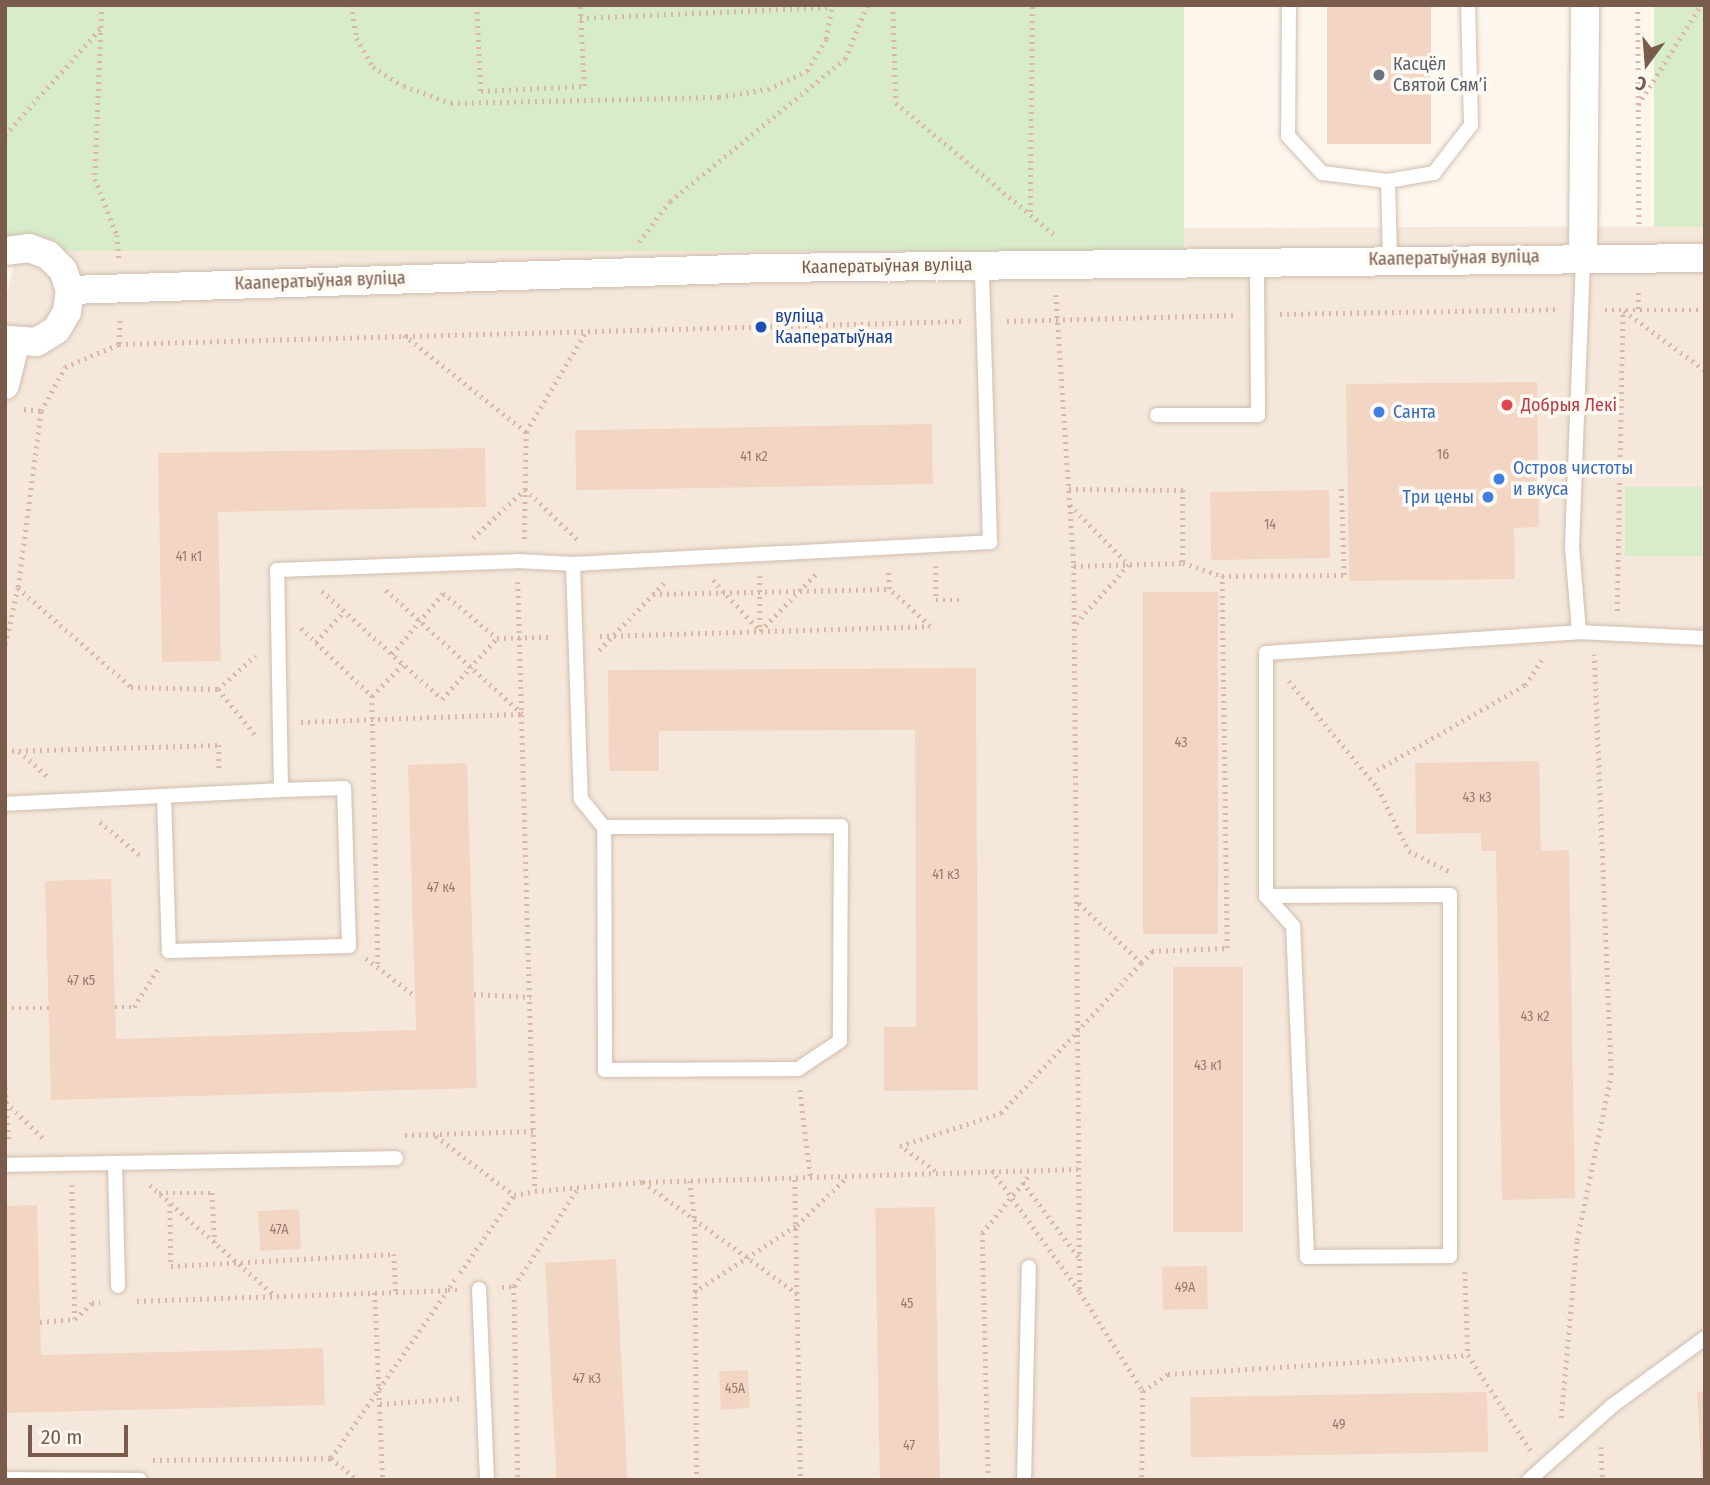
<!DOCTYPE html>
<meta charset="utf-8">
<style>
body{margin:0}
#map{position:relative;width:1710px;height:1485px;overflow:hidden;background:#fdf6ec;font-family:"Fira Sans Condensed",sans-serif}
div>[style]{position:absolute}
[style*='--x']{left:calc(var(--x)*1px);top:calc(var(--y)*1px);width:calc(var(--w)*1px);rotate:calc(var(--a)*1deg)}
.residential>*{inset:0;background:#f5e8da}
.green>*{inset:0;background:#d8ecc9;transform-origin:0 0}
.building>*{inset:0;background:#f3d5c3;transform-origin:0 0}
.path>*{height:4.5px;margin-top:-2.25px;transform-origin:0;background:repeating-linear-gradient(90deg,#d9b8a5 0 2px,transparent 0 7px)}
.roads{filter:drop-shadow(0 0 2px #d1beb0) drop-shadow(0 0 2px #d1beb0)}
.service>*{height:14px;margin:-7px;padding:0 7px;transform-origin:7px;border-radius:7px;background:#fff}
.minor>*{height:28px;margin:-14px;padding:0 14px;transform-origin:14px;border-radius:14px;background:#fff}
.dots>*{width:19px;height:19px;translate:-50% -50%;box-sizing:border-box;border:4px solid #fffaf3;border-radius:50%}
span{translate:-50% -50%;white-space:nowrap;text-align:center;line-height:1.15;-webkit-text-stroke:7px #fffaf3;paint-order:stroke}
.number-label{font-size:14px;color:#987a6a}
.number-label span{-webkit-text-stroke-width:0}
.worship-label{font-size:18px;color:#5b616d}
.left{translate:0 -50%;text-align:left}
.street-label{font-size:18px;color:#7a5c4d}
.transit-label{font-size:18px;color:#164399}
.health-label{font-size:18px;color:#be3a42}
.shop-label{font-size:18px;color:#366cbe}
.right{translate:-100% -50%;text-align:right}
.frame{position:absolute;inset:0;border:7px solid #7a5c4d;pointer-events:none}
.north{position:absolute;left:1612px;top:28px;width:70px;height:70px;-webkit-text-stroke:5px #fffaf3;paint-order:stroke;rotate:196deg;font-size:19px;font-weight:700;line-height:28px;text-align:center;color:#7a5c4d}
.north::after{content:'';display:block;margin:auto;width:24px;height:32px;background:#7a5c4d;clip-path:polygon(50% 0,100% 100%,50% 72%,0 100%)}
.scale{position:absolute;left:28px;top:1425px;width:100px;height:32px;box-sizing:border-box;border:4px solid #7a5c4d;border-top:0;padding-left:9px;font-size:21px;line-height:24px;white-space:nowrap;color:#7a5c4d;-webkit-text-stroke:5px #fffaf3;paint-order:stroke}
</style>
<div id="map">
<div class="residential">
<div style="clip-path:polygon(1705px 226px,1705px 1480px,5px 1480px,5px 302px,17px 251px,1197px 228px)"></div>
</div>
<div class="green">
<div style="left:5px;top:5px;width:1179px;height:246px"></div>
<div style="left:1654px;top:5px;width:51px;height:222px"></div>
<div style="left:1625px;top:487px;width:77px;height:69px"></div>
</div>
<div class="building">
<div style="left:1327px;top:5px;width:104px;height:139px"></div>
<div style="clip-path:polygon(1537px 382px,1539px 527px,1514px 528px,1515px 579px,1349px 581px,1346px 384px)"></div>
<div style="left:932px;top:424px;width:60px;height:357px;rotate:89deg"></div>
<div style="clip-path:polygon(485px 448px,486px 507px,218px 512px,221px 661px,162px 662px,158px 453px)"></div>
<div style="left:1329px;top:490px;width:68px;height:119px;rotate:89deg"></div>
<div style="left:1218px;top:592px;width:342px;height:75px;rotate:90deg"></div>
<div style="clip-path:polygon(976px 668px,978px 1090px,884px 1091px,884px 1027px,916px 1027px,915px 730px,659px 731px,659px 771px,609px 771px,608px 670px)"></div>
<div style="clip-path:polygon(1539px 761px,1541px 851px,1569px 850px,1575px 1198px,1502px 1200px,1496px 851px,1481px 851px,1481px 833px,1416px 834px,1415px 763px)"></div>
<div style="clip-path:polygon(467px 763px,477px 1088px,51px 1100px,45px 881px,111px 879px,116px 1039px,416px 1030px,408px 765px)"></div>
<div style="left:1173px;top:967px;width:70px;height:265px"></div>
<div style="clip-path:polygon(37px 1205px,41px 1355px,323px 1348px,325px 1405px,5px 1413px,5px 1206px)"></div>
<div style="left:935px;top:1207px;width:273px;height:60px;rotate:89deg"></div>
<div style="left:299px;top:1209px;width:40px;height:41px;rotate:87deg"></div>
<div style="left:616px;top:1259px;width:221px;height:71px;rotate:87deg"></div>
<div style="left:1207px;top:1266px;width:43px;height:45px;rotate:89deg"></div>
<div style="left:748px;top:1370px;width:38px;height:29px;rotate:87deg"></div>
<div style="clip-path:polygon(1705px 1391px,1705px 1480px,1702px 1480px,1697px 1392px)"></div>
<div style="left:1487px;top:1392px;width:60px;height:297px;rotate:89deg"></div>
</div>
<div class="path">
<div style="--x:102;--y:5;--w:174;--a:92.3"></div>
<div style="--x:95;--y:179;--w:60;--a:68.6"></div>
<div style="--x:117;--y:235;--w:24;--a:85"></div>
<div style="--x:351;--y:5;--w:34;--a:80"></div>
<div style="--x:357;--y:38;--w:33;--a:61"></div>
<div style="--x:373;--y:67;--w:36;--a:32"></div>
<div style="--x:404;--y:86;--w:50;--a:19.9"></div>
<div style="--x:451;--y:103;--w:268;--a:-1.3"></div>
<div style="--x:719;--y:97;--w:50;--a:-9.3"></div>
<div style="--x:768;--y:89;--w:43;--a:-24.8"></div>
<div style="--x:807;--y:71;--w:37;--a:-59"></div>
<div style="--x:826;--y:39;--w:35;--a:-80"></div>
<div style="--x:477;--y:5;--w:86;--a:87.3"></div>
<div style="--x:481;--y:91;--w:103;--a:-2.8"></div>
<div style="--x:584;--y:86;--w:81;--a:-92.8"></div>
<div style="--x:893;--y:5;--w:98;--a:88.2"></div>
<div style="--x:896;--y:103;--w:205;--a:39.7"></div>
<div style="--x:1638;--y:5;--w:223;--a:89.7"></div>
<div style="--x:580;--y:18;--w:252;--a:-2.5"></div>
<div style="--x:1638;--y:105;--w:118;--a:-57.8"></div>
<div style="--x:5;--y:135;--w:142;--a:-48.1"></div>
<div style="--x:1030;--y:212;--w:207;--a:-89.4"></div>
<div style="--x:639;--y:242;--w:51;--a:-52.9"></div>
<div style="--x:670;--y:201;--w:225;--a:-39.1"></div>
<div style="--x:845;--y:59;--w:58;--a:-67.8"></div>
<div style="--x:1056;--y:295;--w:272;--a:86.2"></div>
<div style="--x:1074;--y:566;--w:726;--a:89.53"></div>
<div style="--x:1638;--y:309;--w:19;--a:-90"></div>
<div style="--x:1605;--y:310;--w:100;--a:0"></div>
<div style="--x:1624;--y:311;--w:100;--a:36.1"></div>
<div style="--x:1280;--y:314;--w:278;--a:-1"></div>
<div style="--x:1007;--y:321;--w:229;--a:-1.5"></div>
<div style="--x:404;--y:335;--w:156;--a:38.5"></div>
<div style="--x:526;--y:432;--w:115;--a:-59.2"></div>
<div style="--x:119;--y:344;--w:27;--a:-88"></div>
<div style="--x:24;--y:409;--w:17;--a:7"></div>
<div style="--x:1069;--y:489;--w:114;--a:0.5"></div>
<div style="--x:1183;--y:490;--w:73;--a:90"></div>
<div style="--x:1070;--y:505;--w:84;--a:45.5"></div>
<div style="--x:1129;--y:565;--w:82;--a:132"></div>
<div style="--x:473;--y:538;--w:71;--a:-43.3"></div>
<div style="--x:525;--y:489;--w:74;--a:43.9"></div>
<div style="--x:524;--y:539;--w:107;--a:-88.9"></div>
<div style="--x:936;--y:566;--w:34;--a:90"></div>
<div style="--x:936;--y:600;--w:26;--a:0"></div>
<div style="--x:1074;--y:566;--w:109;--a:-1.6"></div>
<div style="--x:1183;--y:563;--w:41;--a:18.4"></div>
<div style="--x:760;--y:576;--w:54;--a:90"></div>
<div style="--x:713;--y:580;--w:69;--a:47.3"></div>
<div style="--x:760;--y:631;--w:80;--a:-45.5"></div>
<div style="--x:518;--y:582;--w:609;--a:88.4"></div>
<div style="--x:18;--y:588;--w:150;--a:41.2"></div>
<div style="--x:131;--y:687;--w:87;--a:1.3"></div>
<div style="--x:218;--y:689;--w:62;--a:50.9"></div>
<div style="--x:322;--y:591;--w:161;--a:42"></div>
<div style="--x:442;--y:699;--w:82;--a:-48"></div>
<div style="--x:497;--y:638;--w:55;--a:-1"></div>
<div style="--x:653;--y:594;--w:236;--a:-1.2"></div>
<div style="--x:1617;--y:611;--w:300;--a:-88.9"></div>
<div style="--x:301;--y:628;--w:98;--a:43.8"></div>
<div style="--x:372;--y:696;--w:45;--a:-45.9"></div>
<div style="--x:600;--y:636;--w:330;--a:-1.7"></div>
<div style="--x:930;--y:626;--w:55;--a:-137.9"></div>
<div style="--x:889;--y:589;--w:19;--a:-93"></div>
<div style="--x:316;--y:642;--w:42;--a:-47.9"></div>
<div style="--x:5;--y:644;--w:58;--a:-77.2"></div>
<div style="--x:18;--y:587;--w:177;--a:-82.6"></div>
<div style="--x:41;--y:411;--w:50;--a:-61.4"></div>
<div style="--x:65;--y:367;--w:59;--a:-23.1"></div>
<div style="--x:119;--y:344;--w:844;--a:-1.56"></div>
<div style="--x:599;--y:650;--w:93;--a:-45.9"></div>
<div style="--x:392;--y:654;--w:80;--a:-50.1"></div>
<div style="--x:443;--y:593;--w:70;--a:39.8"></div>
<div style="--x:1289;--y:681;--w:139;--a:50.2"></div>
<div style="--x:1378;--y:788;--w:70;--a:63.8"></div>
<div style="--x:1409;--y:851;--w:45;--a:26.6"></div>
<div style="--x:218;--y:689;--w:50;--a:-41.7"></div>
<div style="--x:372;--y:696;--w:271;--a:88.7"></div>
<div style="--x:301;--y:722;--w:221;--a:-2.1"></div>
<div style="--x:522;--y:714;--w:186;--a:-137.8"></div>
<div style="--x:5;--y:751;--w:214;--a:-1.6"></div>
<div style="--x:219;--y:745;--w:26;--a:90"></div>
<div style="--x:19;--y:751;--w:40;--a:42"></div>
<div style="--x:1377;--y:770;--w:171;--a:-29.9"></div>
<div style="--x:1525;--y:685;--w:34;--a:-56"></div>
<div style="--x:100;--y:822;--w:55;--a:39.8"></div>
<div style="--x:366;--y:958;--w:62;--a:37.8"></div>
<div style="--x:1141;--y:963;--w:16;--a:-47"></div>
<div style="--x:1152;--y:951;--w:75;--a:-2.3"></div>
<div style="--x:1227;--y:948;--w:372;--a:-90.8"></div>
<div style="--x:1222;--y:576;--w:122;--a:-0.5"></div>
<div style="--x:1344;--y:575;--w:89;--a:-91.9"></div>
<div style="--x:474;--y:994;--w:57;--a:3"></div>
<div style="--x:115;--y:1007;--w:19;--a:0"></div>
<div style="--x:134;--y:1007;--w:44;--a:-58.1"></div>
<div style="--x:5;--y:1008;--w:44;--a:0"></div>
<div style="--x:5;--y:1081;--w:62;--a:86.3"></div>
<div style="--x:800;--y:1090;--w:90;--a:83"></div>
<div style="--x:6;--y:1102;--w:54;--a:44.3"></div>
<div style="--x:405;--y:1135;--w:129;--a:-1.8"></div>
<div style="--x:436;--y:1136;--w:98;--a:37.1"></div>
<div style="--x:992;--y:1170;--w:150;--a:54.2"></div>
<div style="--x:1080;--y:1292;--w:117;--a:57.5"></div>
<div style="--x:1143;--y:1391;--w:89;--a:90.6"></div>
<div style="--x:935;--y:1171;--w:43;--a:-144.5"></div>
<div style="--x:900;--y:1146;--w:106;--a:-18.1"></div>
<div style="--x:1001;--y:1113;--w:205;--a:-47"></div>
<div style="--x:1141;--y:963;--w:90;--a:-136.4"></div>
<div style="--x:795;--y:1180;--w:300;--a:88.9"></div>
<div style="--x:690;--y:1181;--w:39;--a:83"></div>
<div style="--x:695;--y:1220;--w:260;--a:89.6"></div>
<div style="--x:643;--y:1182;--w:191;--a:35.9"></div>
<div style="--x:1023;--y:1182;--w:94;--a:53.6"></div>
<div style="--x:72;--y:1185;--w:134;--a:88.7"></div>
<div style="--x:75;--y:1319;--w:23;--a:-43"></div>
<div style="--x:92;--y:1303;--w:8;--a:-7"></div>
<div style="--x:150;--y:1185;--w:166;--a:41.6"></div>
<div style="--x:159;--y:1193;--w:53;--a:0"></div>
<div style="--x:212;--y:1193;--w:50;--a:86.6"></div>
<div style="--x:170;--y:1204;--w:62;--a:89.1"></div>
<div style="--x:171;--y:1266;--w:223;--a:-3.1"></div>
<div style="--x:394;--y:1254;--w:38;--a:87"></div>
<div style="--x:1465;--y:1272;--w:83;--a:87.9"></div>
<div style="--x:1468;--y:1355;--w:115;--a:56.7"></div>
<div style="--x:460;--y:1273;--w:95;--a:-55.3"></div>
<div style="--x:514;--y:1195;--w:21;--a:-11"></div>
<div style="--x:535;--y:1191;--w:107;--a:-4.8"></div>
<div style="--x:642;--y:1182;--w:436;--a:-1.7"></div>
<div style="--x:455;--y:1280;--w:12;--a:125"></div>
<div style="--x:448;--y:1290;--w:10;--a:0"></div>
<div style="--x:514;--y:1286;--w:194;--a:88.8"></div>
<div style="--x:502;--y:1287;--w:12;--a:-5"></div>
<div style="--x:514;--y:1286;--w:117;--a:-56.9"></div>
<div style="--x:694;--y:1292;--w:123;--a:-33"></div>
<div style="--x:797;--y:1225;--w:66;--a:-43.8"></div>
<div style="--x:375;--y:1293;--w:187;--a:87.6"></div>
<div style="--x:137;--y:1301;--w:311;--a:-2"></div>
<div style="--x:40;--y:1322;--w:35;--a:-5"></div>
<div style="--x:1143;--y:1391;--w:30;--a:-34"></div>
<div style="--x:1168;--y:1374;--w:301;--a:-3.6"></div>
<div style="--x:380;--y:1404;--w:82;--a:-4.2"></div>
<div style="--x:1561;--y:1418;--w:179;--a:-84.9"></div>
<div style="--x:1577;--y:1240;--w:168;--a:-78.4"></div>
<div style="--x:1611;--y:1075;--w:421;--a:-92.3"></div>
<div style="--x:1601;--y:1447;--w:33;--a:87"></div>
<div style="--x:331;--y:1458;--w:203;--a:-55.2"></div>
<div style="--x:153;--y:1460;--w:178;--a:-0.6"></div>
<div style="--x:331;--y:1458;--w:34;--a:40"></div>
<div style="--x:988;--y:1480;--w:247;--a:-91.4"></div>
<div style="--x:982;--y:1233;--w:77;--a:-50.8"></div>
</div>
<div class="roads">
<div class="service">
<div style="--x:1289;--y:5;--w:131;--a:90.4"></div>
<div style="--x:1288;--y:136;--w:50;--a:47.4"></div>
<div style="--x:1322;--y:173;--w:66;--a:6.9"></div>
<div style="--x:1388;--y:181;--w:47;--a:-9.9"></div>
<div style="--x:1434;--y:173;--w:61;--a:-52.4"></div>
<div style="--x:1471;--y:125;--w:120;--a:-91.4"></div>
<div style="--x:1388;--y:181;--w:78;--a:88.5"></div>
<div style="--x:1157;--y:415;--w:101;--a:0"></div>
<div style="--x:1258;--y:415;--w:154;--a:-90.4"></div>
<div style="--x:573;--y:564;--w:235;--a:88.1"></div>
<div style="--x:581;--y:799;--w:36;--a:51"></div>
<div style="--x:604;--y:827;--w:237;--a:-0.2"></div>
<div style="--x:841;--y:826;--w:215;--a:90.3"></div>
<div style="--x:840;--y:1041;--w:50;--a:146.3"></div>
<div style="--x:798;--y:1069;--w:193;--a:179.7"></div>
<div style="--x:605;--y:1070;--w:243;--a:-90.2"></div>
<div style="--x:1579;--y:632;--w:126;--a:2.7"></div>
<div style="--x:164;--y:796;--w:155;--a:88.2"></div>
<div style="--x:169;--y:951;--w:180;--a:-1.6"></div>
<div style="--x:349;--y:946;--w:158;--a:-91.8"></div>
<div style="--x:344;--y:788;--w:63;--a:178.2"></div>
<div style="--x:5;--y:804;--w:276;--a:-2.9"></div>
<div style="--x:281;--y:790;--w:220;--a:-91"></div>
<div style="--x:277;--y:570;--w:240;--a:-2.1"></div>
<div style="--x:517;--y:561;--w:56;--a:3.1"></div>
<div style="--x:573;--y:564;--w:418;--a:-3"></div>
<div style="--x:990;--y:542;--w:277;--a:-91.7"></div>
<div style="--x:1266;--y:896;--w:184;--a:-0.3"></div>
<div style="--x:1450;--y:895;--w:361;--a:90"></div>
<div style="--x:1450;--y:1256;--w:143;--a:179.6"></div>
<div style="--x:1307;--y:1257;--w:331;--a:-92.4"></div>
<div style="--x:1293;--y:926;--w:40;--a:-132"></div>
<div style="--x:1266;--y:896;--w:243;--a:-90"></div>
<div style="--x:1266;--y:653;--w:314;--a:-3.8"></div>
<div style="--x:1579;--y:632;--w:86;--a:-94.7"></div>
<div style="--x:1572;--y:546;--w:290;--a:-87.8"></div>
<div style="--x:115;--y:1163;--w:123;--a:88.6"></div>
<div style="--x:5;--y:1165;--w:391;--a:-1"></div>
<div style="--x:479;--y:1289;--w:191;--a:87.6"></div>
<div style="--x:5;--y:1479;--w:135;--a:0.4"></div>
<div style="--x:1024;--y:1480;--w:213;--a:-88.7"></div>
<div style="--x:1529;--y:1480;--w:111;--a:-41.7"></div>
<div style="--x:1612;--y:1406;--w:115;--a:-36.2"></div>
</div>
<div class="minor">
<div style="--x:5;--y:251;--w:24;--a:-7"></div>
<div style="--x:29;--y:248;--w:20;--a:20"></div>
<div style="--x:48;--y:255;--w:21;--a:45"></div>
<div style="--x:63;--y:270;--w:21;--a:71"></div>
<div style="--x:70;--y:290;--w:22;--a:98"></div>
<div style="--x:67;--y:312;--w:21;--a:121"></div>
<div style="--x:56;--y:330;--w:22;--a:148"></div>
<div style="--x:37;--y:342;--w:32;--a:-176"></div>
<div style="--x:1583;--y:256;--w:251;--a:-89.5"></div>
<div style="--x:70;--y:290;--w:695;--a:-1.81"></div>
<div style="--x:765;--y:268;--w:940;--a:-0.61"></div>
<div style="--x:5;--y:385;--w:42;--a:-76.3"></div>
</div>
</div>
<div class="dots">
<div style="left:1379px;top:75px;background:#6b7280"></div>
<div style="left:761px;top:327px;background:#1a4fb4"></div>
<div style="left:1507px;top:405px;background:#e0444e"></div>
<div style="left:1379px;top:412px;background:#3f7fe0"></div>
<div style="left:1499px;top:479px;background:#3f7fe0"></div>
<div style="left:1488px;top:497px;background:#3f7fe0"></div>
</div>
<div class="number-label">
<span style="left:1443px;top:455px">16</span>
<span style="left:754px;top:457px">41 к2</span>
<span style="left:1270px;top:525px">14</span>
<span style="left:189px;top:557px">41 к1</span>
<span style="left:1181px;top:743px">43</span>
<span style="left:1477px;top:798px">43 к3</span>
<span style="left:946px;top:875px">41 к3</span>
<span style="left:441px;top:888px">47 к4</span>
<span style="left:81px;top:981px">47 к5</span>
<span style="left:1535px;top:1017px">43 к2</span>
<span style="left:1208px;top:1066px">43 к1</span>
<span style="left:279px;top:1230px">47А</span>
<span style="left:1185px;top:1288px">49А</span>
<span style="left:907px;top:1304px">45</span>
<span style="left:587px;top:1379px">47 к3</span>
<span style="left:735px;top:1389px">45А</span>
<span style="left:1339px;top:1425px">49</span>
<span style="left:909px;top:1446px">47</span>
</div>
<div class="worship-label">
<span class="left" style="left:1393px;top:75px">Касцёл<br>Святой Сямʼі</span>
</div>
<div class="street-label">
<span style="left:1454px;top:258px;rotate:-1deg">Кааператыўная вуліца</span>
<span style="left:887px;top:266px;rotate:-1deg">Кааператыўная вуліца</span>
<span style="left:320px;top:281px;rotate:-2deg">Кааператыўная вуліца</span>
</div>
<div class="transit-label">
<span class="left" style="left:775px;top:327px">вуліца<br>Кааператыўная</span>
</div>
<div class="health-label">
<span class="left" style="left:1521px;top:405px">Добрыя Лекі</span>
</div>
<div class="shop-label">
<span class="left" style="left:1393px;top:412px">Санта</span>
<span class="left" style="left:1513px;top:479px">Остров чистоты<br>и вкуса</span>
<span class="right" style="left:1474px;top:497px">Три цены</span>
</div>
<div class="frame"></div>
<div class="north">С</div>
<div class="scale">20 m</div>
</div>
